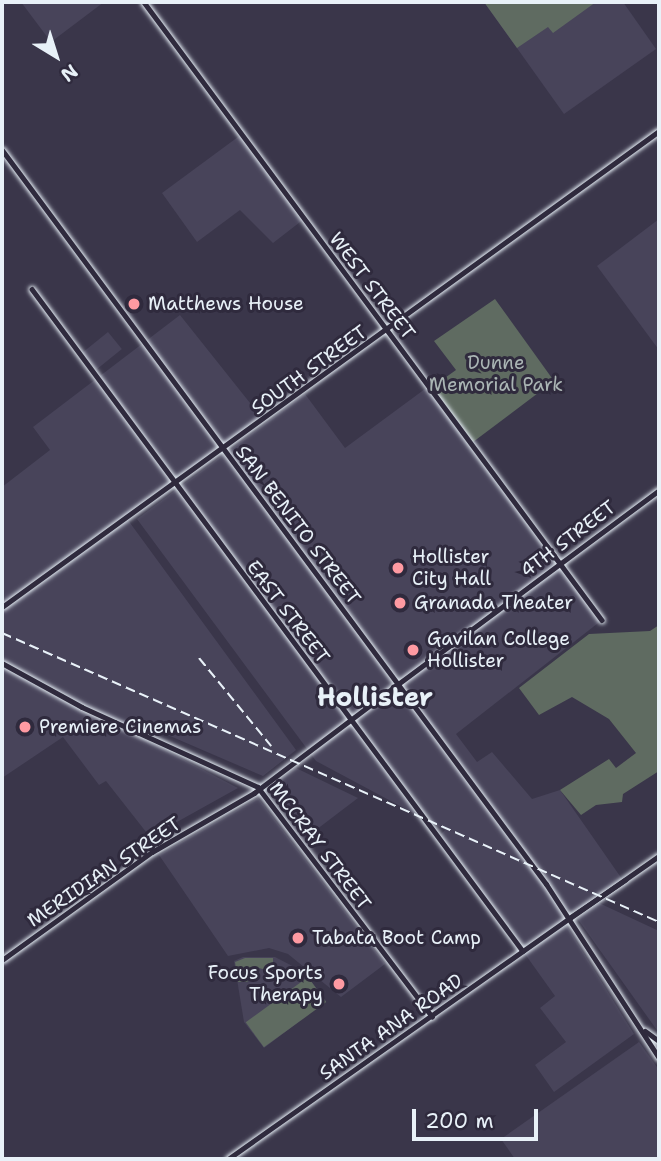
<!DOCTYPE html>
<style>
body{margin:0}
#map{position:relative;width:661px;height:1161px;overflow:hidden;background:#3a364a;font-family:"Shantell Sans",sans-serif}
div>[style]{position:absolute}
[style*='--x']{left:calc(var(--x)*1px);top:calc(var(--y)*1px);width:calc(var(--w)*1px);rotate:calc(var(--a)*1deg)}
.built>*{inset:0;background:#48445a;transform-origin:0 0}
.green>*{inset:0;background:#5f6b61;transform-origin:0 0}
.roads{filter:drop-shadow(0 0 2px #e8f1f8) drop-shadow(0 0 2px #e8f1f8)}
.tertiary>*{height:4.5px;margin:-2.25px;padding:0 2.25px;transform-origin:2.25px;border-radius:2.25px;background:#2f2a3d}
.secondary>*{height:5px;margin:-2.5px;padding:0 2.5px;transform-origin:2.5px;border-radius:2.5px;background:#2f2a3d}
.rail>*{height:2px;margin-top:-1px;transform-origin:0;background:repeating-linear-gradient(90deg,#e8f1f8 0 10px,transparent 0 15px)}
.dots>*{width:19px;height:19px;translate:-50% -50%;box-sizing:border-box;border:4px solid #2f2a3d;border-radius:50%}
span{translate:-50% -50%;white-space:nowrap;text-align:center;line-height:1.15;-webkit-text-stroke:6px #2f2a3d;paint-order:stroke}
.street-label{font-size:19px;color:#e8f1f8}
.poi-label{font-size:19px;color:#e8f1f8}
.left{translate:0 -50%;text-align:left}
.right{translate:-100% -50%;text-align:right}
.park-label{font-size:19px;color:#aab5b4}
.district-label{font-size:26px;color:#e8f1f8;font-weight:700}
.frame{position:absolute;inset:0;border:4px solid #e8f1f8;pointer-events:none}
.north{position:absolute;left:21px;top:21px;width:70px;height:70px;-webkit-text-stroke:5px #2f2a3d;paint-order:stroke;rotate:142deg;font-size:19px;font-weight:700;line-height:28px;text-align:center;color:#e8f1f8}
.north::after{content:'';display:block;margin:auto;width:24px;height:32px;background:#e8f1f8;clip-path:polygon(50% 0,100% 100%,50% 72%,0 100%)}
.scale{position:absolute;left:412px;top:1109px;width:126px;height:32px;box-sizing:border-box;border:4px solid #e8f1f8;border-top:0;padding-left:9px;font-size:21px;line-height:24px;white-space:nowrap;color:#e8f1f8;-webkit-text-stroke:5px #2f2a3d;paint-order:stroke}
</style>
<div id="map">
<div class="built">
<div style="clip-path:polygon(21px 2px,104px 2px,51px 42px)"></div>
<div style="clip-path:polygon(484px 2px,623px 2px,656px 49px,564px 114px)"></div>
<div style="clip-path:polygon(242px 134px,304px 219px,273px 243px,240px 210px,197px 242px,162px 193px)"></div>
<div style="clip-path:polygon(659px 219px,659px 350px,597px 266px)"></div>
<div style="clip-path:polygon(180px 315px,262px 418px,125px 516px,296px 750px,263px 776px,149px 727px,142px 738px,238px 788px,150px 837px,106px 781px,99px 785px,63px 737px,2px 778px,2px 487px,50px 450px,33px 427px)"></div>
<div style="left:108px;top:332px;width:22px;height:33px;rotate:51deg"></div>
<div style="clip-path:polygon(429px 386px,602px 620px,456px 734px,477px 762px,492px 752px,532px 799px,560px 790px,622px 879px,563px 920px,634px 1034px,554px 1092px,535px 1065px,566px 1042px,540px 1008px,555px 996px,440px 835px,445px 830px,316px 761px,137px 519px,305px 394px,345px 448px)"></div>
<div style="clip-path:polygon(296px 768px,358px 798px,308px 836px,271px 786px)"></div>
<div style="clip-path:polygon(258px 798px,385px 964px,341px 997px,288px 954px,269px 948px,228px 956px,159px 855px)"></div>
<div style="clip-path:polygon(599px 903px,659px 931px,659px 1033px,577px 918px)"></div>
<div style="clip-path:polygon(243px 957px,275px 957px,304px 972px,326px 1001px,264px 1048px,244px 1022px,234px 961px)"></div>
<div style="clip-path:polygon(639px 1042px,659px 1070px,659px 1159px,515px 1159px,501px 1139px)"></div>
</div>
<div class="green">
<div style="clip-path:polygon(484px 2px,596px 2px,553px 33px,548px 27px,517px 48px)"></div>
<div style="clip-path:polygon(495px 299px,554px 381px,473px 442px,432px 387px,456px 370px,434px 341px)"></div>
<div style="clip-path:polygon(659px 625px,659px 771px,623px 794px,622px 802px,596px 805px,581px 815px,560px 790px,609px 759px,616px 768px,636px 753px,609px 719px,572px 697px,539px 715px,519px 688px,589px 634px,650px 631px)"></div>
<div style="clip-path:polygon(245px 958px,273px 958px,273px 972px,259px 968px,247px 982px,238px 982px,235px 962px)"></div>
<div style="left:308px;top:977px;width:31px;height:77px;rotate:54deg"></div>
</div>
<div class="roads">
<div class="tertiary">
<div style="--x:144;--y:2;--w:769;--a:53.46"></div>
<div style="--x:32;--y:289;--w:824;--a:53.44"></div>
<div style="--x:2;--y:607;--w:811;--a:-35.92"></div>
<div style="--x:2;--y:663;--w:91;--a:28.8"></div>
<div style="--x:82;--y:707;--w:193;--a:24.4"></div>
<div style="--x:258;--y:787;--w:288;--a:52.8"></div>
<div style="--x:626;--y:880;--w:68;--a:145.8"></div>
<div style="--x:570;--y:918;--w:108;--a:-34.9"></div>
<div style="--x:2;--y:960;--w:185;--a:-35.8"></div>
<div style="--x:152;--y:852;--w:118;--a:-30"></div>
<div style="--x:254;--y:793;--w:181;--a:-37.1"></div>
<div style="--x:228;--y:1159;--w:418;--a:-35.2"></div>
</div>
<div class="secondary">
<div style="--x:2;--y:150;--w:914;--a:53.46"></div>
<div style="--x:546;--y:884;--w:207;--a:57"></div>
<div style="--x:398;--y:684;--w:325;--a:-36.6"></div>
<div style="--x:645;--y:1031;--w:17;--a:36"></div>
</div>
</div>
<div class="rail">
<div style="--x:2;--y:633;--w:718;--a:23.74"></div>
<div style="--x:199;--y:658;--w:114;--a:50.7"></div>
</div>
<div class="dots">
<div style="left:134px;top:304px;background:#ff9aa2"></div>
<div style="left:398px;top:568px;background:#ff9aa2"></div>
<div style="left:400px;top:603px;background:#ff9aa2"></div>
<div style="left:413px;top:650px;background:#ff9aa2"></div>
<div style="left:25px;top:727px;background:#ff9aa2"></div>
<div style="left:298px;top:938px;background:#ff9aa2"></div>
<div style="left:339px;top:984px;background:#ff9aa2"></div>
</div>
<div class="street-label">
<span style="left:372px;top:286px;rotate:53deg">WEST STREET</span>
<span style="left:309px;top:370px;rotate:-36deg">SOUTH STREET</span>
<span style="left:298px;top:525px;rotate:53deg">SAN BENITO STREET</span>
<span style="left:568px;top:539px;rotate:-37deg">4TH STREET</span>
<span style="left:288px;top:612px;rotate:53deg">EAST STREET</span>
<span style="left:320px;top:846px;rotate:53deg">MCCRAY STREET</span>
<span style="left:104px;top:872px;rotate:-34deg">MERIDIAN STREET</span>
<span style="left:391px;top:1027px;rotate:-35deg">SANTA ANA ROAD</span>
</div>
<div class="poi-label">
<span class="left" style="left:148px;top:304px">Matthews House</span>
<span class="left" style="left:412px;top:568px">Hollister<br>City Hall</span>
<span class="left" style="left:414px;top:603px">Granada Theater</span>
<span class="left" style="left:427px;top:650px">Gavilan College<br>Hollister</span>
<span class="left" style="left:39px;top:727px">Premiere Cinemas</span>
<span class="left" style="left:312px;top:938px">Tabata Boot Camp</span>
<span class="right" style="left:323px;top:984px">Focus Sports<br>Therapy</span>
</div>
<div class="park-label">
<span style="left:496px;top:374px">Dunne<br>Memorial Park</span>
</div>
<div class="district-label">
<span style="left:375px;top:697px">Hollister</span>
</div>
<div class="frame"></div>
<div class="north">N</div>
<div class="scale">200 m</div>
</div>
